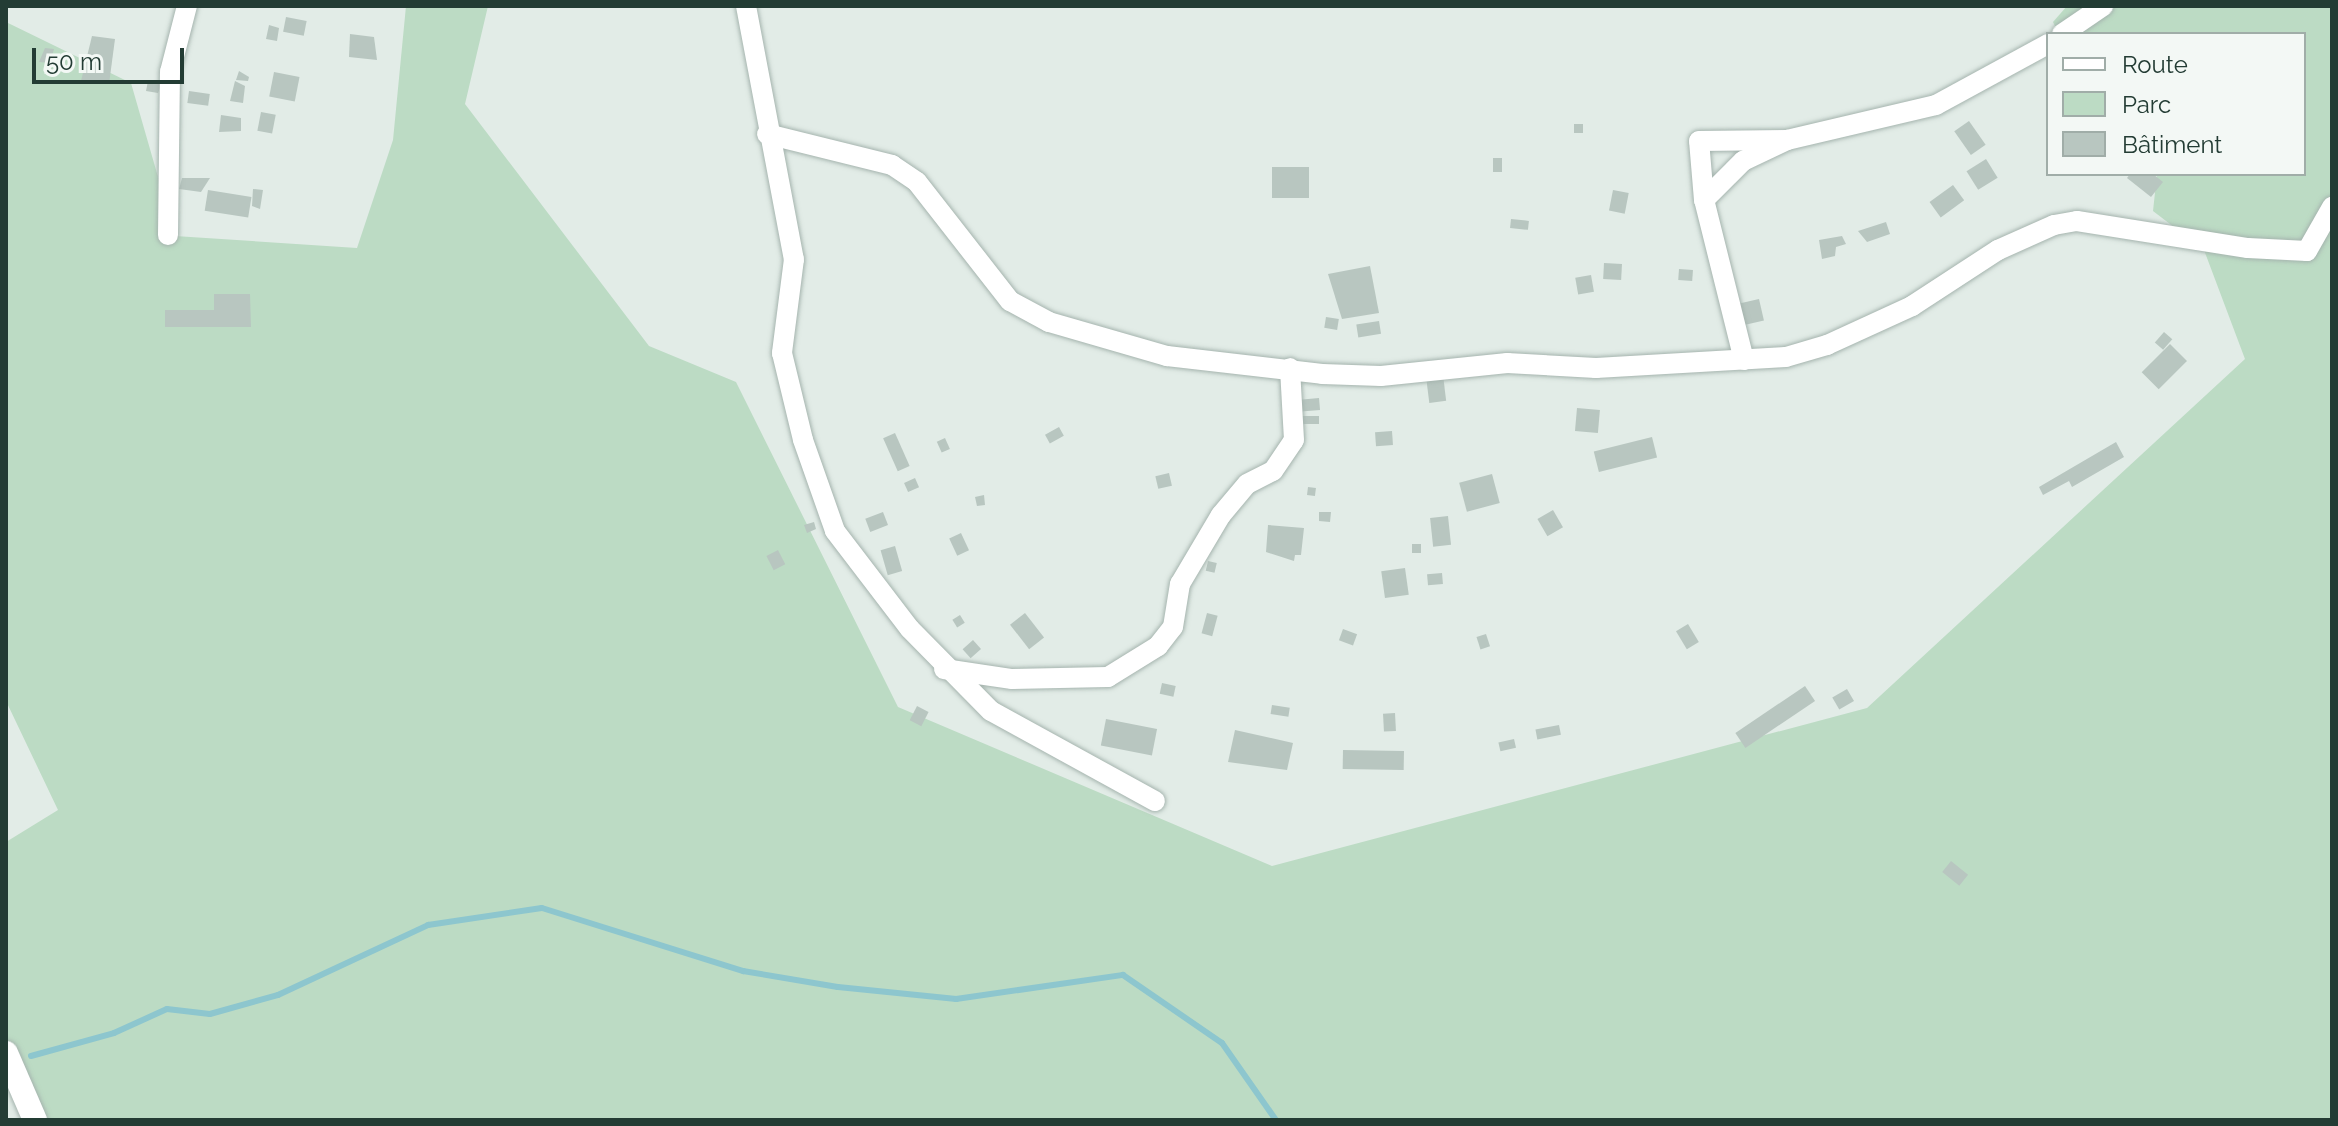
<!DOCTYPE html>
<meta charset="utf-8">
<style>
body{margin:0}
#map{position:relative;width:2338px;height:1126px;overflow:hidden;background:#e2ece7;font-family:Raleway,sans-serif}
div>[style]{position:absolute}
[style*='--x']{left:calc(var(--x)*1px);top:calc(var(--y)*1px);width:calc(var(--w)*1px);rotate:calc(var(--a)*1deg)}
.green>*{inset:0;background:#bcdbc4}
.stream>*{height:6px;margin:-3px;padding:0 3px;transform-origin:3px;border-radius:3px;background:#8dc6ce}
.building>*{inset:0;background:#b8c6c0;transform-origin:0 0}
.roads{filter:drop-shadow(0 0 2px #a5b4ae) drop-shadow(0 0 2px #a5b4ae)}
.street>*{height:20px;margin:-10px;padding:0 10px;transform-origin:10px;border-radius:10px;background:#fff}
.secondary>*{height:24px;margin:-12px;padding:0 12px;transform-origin:12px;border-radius:12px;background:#fff}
span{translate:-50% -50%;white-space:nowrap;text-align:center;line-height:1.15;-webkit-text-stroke:7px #f3f8f5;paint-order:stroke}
.frame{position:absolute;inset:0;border:8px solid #233c34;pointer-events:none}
.legend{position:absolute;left:2046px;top:32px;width:260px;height:144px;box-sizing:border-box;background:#f3f8f5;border:2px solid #a0ada8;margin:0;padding:10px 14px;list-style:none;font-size:24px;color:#233c34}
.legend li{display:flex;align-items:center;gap:16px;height:40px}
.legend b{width:40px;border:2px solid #a0ada8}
.scale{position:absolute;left:32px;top:48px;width:152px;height:36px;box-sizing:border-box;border:4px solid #233c34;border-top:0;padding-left:10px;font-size:24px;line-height:28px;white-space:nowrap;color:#233c34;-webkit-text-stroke:6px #f3f8f5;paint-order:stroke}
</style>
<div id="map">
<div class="green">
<div style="clip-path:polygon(406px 6px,488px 6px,465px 104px,649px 346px,736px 382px,898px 707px,1272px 866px,1867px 708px,2245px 359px,2204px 250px,2153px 211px,2157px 174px,2304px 174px,2304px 34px,2059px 34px,2053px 22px,2067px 6px,2332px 6px,2332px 1120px,43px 1120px,6px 1036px,6px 842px,58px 810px,6px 701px,6px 22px,131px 83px,175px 236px,357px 248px,393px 140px)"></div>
</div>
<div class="stream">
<div style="--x:31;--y:1056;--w:86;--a:-15.5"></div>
<div style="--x:114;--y:1033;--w:58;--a:-24.4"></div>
<div style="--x:167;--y:1009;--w:43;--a:6.6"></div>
<div style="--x:210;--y:1014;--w:71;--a:-15.6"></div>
<div style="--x:278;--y:995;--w:166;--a:-25"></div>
<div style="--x:428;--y:925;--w:115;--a:-8.5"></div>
<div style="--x:542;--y:908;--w:211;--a:17.4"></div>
<div style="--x:743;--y:971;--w:96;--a:9.6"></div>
<div style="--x:838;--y:987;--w:119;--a:5.8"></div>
<div style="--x:956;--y:999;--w:169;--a:-8.2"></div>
<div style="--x:1123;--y:975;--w:120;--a:34.5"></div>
<div style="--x:1222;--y:1043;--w:94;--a:55"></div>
</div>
<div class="building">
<div style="left:286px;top:17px;width:21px;height:15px;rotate:11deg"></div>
<div style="clip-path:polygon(269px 25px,279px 28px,277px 41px,266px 39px)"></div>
<div style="clip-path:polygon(350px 34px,374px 37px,377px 60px,349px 57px)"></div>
<div style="clip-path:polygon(92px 36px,115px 39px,109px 84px,81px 81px)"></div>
<div style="clip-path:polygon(45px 48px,54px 49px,50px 63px,39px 62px)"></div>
<div style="clip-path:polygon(239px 71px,249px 77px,248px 81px,236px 80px)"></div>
<div style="left:274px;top:72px;width:26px;height:25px;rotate:11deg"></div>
<div style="clip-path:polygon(148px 81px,162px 83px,158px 93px,146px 91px)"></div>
<div style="clip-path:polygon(235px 81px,245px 86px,243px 103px,230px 101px)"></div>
<div style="left:189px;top:91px;width:21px;height:12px;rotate:8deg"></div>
<div style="left:261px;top:112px;width:15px;height:19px;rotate:11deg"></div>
<div style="clip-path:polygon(221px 115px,241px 118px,241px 131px,219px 132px)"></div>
<div style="left:1969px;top:121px;width:29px;height:18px;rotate:55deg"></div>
<div style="left:1574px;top:124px;width:9px;height:9px"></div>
<div style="left:1493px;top:158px;width:9px;height:14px"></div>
<div style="left:1986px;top:159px;width:22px;height:23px;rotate:58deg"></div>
<div style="left:1272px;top:167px;width:37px;height:31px"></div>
<div style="clip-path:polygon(2130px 174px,2153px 174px,2163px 182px,2151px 197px,2127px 178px)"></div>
<div style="clip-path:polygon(182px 178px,210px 178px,201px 192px,179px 189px)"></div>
<div style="left:1953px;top:185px;width:19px;height:29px;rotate:54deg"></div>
<div style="clip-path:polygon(253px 189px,263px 190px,260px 209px,252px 206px)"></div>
<div style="left:208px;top:190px;width:44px;height:21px;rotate:9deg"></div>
<div style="left:1613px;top:190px;width:16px;height:21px;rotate:11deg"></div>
<div style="left:1511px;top:219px;width:18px;height:9px;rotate:6deg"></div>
<div style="clip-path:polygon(1886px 222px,1890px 234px,1867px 242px,1858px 231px)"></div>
<div style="clip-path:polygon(1842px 236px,1846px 244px,1836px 247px,1835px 256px,1822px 259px,1819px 240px)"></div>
<div style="left:1604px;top:263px;width:18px;height:16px;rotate:3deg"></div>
<div style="clip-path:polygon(1370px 266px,1379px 313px,1342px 319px,1328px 274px)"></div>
<div style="left:1679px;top:269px;width:14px;height:11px;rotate:4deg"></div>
<div style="left:1591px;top:275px;width:17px;height:16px;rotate:80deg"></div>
<div style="clip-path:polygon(214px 294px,250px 294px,251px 327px,165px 327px,165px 310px,214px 310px)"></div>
<div style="left:1759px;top:299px;width:22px;height:27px;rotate:77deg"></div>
<div style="left:1326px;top:317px;width:13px;height:11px;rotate:9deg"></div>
<div style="left:1379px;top:321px;width:13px;height:23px;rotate:81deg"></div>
<div style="left:2164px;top:332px;width:11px;height:14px;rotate:41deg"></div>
<div style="left:2170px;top:344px;width:24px;height:40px;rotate:45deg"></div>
<div style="left:1443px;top:375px;width:26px;height:17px;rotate:83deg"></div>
<div style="left:1319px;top:398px;width:12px;height:22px;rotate:85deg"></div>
<div style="left:1577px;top:408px;width:23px;height:23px;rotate:5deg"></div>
<div style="left:1319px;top:416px;width:8px;height:21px;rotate:90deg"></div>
<div style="left:1059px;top:427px;width:10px;height:16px;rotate:61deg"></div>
<div style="left:1392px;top:431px;width:14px;height:17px;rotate:86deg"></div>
<div style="left:895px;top:433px;width:36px;height:13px;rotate:66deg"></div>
<div style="left:1652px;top:437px;width:21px;height:60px;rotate:76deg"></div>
<div style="left:945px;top:438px;width:12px;height:9px;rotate:66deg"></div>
<div style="clip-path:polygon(2116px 442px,2124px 457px,2072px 487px,2069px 481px,2043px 495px,2039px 487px)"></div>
<div style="left:1169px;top:473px;width:13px;height:14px;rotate:77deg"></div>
<div style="left:1492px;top:474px;width:30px;height:34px;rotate:75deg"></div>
<div style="left:915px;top:478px;width:10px;height:12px;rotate:66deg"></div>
<div style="left:1308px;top:487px;width:8px;height:8px;rotate:7deg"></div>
<div style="clip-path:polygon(984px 495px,985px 505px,977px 506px,975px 497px)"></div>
<div style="left:1553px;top:510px;width:20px;height:18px;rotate:60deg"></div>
<div style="left:883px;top:512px;width:14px;height:19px;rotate:69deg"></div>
<div style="clip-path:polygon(1319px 512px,1331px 512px,1330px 522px,1319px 521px)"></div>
<div style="left:1448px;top:516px;width:29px;height:18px;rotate:84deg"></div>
<div style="clip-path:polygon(814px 522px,816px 529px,807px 533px,804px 525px)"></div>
<div style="clip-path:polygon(1268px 525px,1304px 528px,1301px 555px,1295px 555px,1294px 561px,1266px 552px)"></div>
<div style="left:961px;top:533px;width:19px;height:13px;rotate:65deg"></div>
<div style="left:1412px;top:544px;width:9px;height:9px"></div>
<div style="left:895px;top:546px;width:26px;height:15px;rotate:74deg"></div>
<div style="left:778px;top:550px;width:16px;height:13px;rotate:63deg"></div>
<div style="left:1208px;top:561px;width:9px;height:10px;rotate:13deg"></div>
<div style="left:1405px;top:568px;width:27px;height:24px;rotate:82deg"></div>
<div style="left:1442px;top:573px;width:11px;height:15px;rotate:85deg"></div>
<div style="left:1025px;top:613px;width:31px;height:19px;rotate:52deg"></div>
<div style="left:1207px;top:613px;width:11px;height:21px;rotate:15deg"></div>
<div style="left:960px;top:615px;width:9px;height:9px;rotate:58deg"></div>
<div style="left:1688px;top:624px;width:21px;height:14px;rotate:59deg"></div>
<div style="left:1343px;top:629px;width:15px;height:12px;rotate:20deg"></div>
<div style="left:1486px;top:634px;width:13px;height:10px;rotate:72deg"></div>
<div style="left:973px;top:640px;width:12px;height:14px;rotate:48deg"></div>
<div style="left:1162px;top:683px;width:14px;height:11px;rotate:12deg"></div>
<div style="left:1805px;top:686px;width:18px;height:84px;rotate:56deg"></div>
<div style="left:1847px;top:689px;width:14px;height:17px;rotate:60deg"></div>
<div style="left:1272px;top:705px;width:18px;height:9px;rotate:9deg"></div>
<div style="left:917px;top:706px;width:13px;height:16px;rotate:27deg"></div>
<div style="left:1395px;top:713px;width:18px;height:12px;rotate:87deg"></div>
<div style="left:1106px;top:719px;width:52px;height:27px;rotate:11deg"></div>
<div style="left:1559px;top:725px;width:10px;height:24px;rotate:79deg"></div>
<div style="clip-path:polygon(1235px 730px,1293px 743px,1287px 770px,1228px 762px)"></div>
<div style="left:1514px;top:739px;width:9px;height:16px;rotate:77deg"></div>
<div style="left:1343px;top:750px;width:61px;height:19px;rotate:1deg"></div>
<div style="left:1951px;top:861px;width:22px;height:14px;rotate:39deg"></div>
</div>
<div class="roads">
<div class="street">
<div style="--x:746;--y:6;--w:258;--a:79.3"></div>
<div style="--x:794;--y:259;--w:95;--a:97.3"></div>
<div style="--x:782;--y:353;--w:89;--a:76.4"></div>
<div style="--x:803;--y:440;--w:96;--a:70.6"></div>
<div style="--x:835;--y:531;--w:123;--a:52.6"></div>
<div style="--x:910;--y:629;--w:115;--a:45.4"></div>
<div style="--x:991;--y:711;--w:187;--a:28.8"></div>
<div style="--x:2062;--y:34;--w:50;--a:-34.3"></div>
<div style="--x:767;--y:134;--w:129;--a:13.9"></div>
<div style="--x:892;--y:165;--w:30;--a:34"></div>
<div style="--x:917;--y:182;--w:151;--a:52"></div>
<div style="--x:1010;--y:301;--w:44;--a:28.3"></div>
<div style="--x:1049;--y:322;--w:123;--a:16.1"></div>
<div style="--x:1167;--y:356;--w:156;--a:6.6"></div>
<div style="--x:1322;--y:374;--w:59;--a:1.9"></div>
<div style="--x:1381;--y:376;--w:127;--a:-5.9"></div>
<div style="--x:1507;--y:363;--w:89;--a:3.2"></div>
<div style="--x:1596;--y:368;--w:190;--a:-3.3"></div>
<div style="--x:1786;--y:357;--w:43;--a:-16.3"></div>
<div style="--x:1827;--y:345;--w:94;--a:-24.6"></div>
<div style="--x:1912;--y:306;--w:103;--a:-33.1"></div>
<div style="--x:1998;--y:250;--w:61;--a:-24.1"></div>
<div style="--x:2054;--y:225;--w:23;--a:-10"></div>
<div style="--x:2077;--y:221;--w:173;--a:9"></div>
<div style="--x:2248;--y:248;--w:59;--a:2.9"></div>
<div style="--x:2307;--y:251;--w:51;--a:-60.4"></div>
<div style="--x:1704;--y:200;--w:55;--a:-45"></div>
<div style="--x:1743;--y:161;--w:49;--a:-25.5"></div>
<div style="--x:1787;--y:140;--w:153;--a:-13.2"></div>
<div style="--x:1936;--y:105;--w:128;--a:-28.6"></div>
<div style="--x:168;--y:235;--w:163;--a:-89.3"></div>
<div style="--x:170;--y:72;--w:68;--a:-75.6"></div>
<div style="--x:1744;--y:360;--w:165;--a:-104"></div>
<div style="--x:1704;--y:200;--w:59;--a:-94.8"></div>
<div style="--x:1699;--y:141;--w:88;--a:-0.7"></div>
<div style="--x:944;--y:669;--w:69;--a:8.4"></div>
<div style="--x:1012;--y:679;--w:96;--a:-1.2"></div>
<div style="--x:1108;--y:677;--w:59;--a:-31.8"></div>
<div style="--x:1158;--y:646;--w:24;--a:-52"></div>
<div style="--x:1173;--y:627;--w:44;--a:-80.8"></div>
<div style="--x:1180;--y:584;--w:80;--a:-59.3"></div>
<div style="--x:1221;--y:515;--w:40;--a:-50"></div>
<div style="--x:1247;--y:484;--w:29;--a:-27"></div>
<div style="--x:1273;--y:471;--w:37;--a:-56"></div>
<div style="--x:1294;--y:440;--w:72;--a:-93.2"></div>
</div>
<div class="secondary">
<div style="--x:6;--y:1053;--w:73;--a:66.6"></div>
</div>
</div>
<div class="frame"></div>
<ul class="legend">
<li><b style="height:10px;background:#fff"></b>Route</li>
<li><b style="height:22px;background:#bcdbc4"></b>Parc</li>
<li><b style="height:22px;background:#b8c6c0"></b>Bâtiment</li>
</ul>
<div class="scale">50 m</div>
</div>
